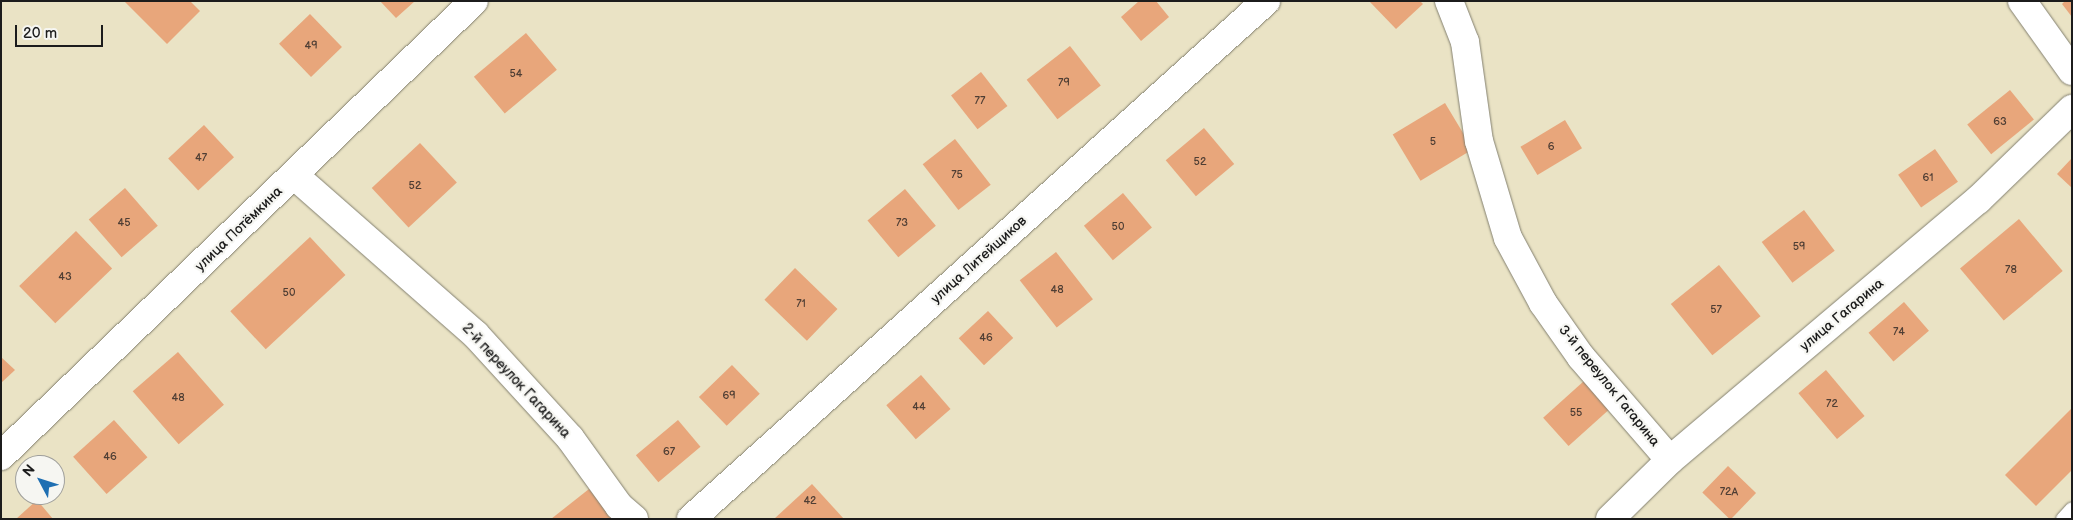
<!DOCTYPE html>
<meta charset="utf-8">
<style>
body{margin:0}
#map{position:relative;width:2073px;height:520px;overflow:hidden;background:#eae3c5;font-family:"Balsamiq Sans",sans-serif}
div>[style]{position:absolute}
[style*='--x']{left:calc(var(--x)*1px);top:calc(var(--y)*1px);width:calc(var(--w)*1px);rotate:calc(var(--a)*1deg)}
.building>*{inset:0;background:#e8a67b;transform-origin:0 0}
.roads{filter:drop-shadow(0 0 1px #838070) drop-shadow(0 0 1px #838070)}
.lane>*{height:15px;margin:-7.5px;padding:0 7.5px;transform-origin:7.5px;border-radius:7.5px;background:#fff}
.street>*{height:28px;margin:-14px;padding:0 14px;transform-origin:14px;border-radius:14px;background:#fff}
span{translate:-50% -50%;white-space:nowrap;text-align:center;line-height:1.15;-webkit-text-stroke:4.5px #f6f6f2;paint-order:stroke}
.number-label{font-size:11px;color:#4f3e34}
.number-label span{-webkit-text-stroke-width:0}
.street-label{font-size:14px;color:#1c1c1c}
.frame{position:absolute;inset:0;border:2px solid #1c1c1c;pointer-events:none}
.north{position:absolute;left:15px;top:455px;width:50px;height:50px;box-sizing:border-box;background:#f6f6f2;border:1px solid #9f9f9c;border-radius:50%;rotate:310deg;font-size:14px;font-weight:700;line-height:20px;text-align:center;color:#1c1c1c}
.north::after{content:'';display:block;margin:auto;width:18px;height:22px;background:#1f6fb2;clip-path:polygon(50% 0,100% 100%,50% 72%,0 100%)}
.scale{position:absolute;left:15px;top:25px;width:88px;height:22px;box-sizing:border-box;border:2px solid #1c1c1c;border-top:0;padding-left:6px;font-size:15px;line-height:18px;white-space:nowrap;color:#1c1c1c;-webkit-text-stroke:4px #f6f6f2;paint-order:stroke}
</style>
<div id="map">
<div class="building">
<div style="clip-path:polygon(124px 1px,190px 1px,200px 11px,167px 44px)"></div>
<div style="clip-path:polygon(380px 1px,415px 1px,396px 18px)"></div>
<div style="clip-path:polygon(1139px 1px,1156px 1px,1169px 17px,1141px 41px,1121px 17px)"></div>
<div style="clip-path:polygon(1369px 1px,1420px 1px,1423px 4px,1396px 29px)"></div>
<div style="clip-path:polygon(2065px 1px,2072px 1px,2072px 17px,2062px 4px)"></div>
<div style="left:310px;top:14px;width:46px;height:43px;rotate:46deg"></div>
<div style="left:526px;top:33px;width:48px;height:68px;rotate:50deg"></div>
<div style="left:1070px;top:46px;width:50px;height:55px;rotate:52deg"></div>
<div style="left:981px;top:72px;width:43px;height:38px;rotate:52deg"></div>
<div style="left:2010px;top:90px;width:38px;height:55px;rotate:51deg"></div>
<div style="left:1445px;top:103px;width:54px;height:61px;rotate:59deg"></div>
<div style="left:1565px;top:120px;width:33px;height:52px;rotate:59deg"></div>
<div style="left:204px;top:125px;width:44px;height:49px;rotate:47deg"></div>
<div style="left:1204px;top:128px;width:47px;height:50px;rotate:50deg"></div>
<div style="left:955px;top:139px;width:58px;height:41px;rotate:52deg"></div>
<div style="left:420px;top:143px;width:54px;height:66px;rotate:47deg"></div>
<div style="left:1935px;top:149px;width:40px;height:45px;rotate:55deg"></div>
<div style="clip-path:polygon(2072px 158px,2072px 188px,2057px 174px)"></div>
<div style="left:125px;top:188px;width:50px;height:48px;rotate:49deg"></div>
<div style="left:905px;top:189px;width:48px;height:49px;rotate:50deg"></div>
<div style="left:1123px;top:193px;width:45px;height:51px;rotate:50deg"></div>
<div style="left:1804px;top:210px;width:51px;height:53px;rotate:53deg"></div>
<div style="left:2019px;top:219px;width:68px;height:77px;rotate:50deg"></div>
<div style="left:76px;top:231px;width:52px;height:79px;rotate:46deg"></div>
<div style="left:310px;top:237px;width:52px;height:109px;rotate:47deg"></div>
<div style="left:1056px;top:252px;width:60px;height:46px;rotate:52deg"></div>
<div style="left:1719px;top:265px;width:66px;height:62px;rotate:51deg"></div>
<div style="left:795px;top:268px;width:59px;height:44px;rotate:44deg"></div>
<div style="left:1904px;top:302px;width:38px;height:47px;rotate:49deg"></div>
<div style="left:988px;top:311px;width:37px;height:40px;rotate:47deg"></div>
<div style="left:178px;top:352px;width:70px;height:60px;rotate:49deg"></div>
<div style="clip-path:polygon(1px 357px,15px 370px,1px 383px)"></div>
<div style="left:732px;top:365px;width:40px;height:46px;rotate:46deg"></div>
<div style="left:1826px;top:370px;width:60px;height:36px;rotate:50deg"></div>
<div style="left:921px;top:375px;width:45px;height:46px;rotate:49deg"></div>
<div style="left:1584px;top:381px;width:38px;height:55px;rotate:48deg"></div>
<div style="clip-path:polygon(2072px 408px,2072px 470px,2036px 506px,2005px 475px)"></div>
<div style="left:114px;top:420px;width:50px;height:55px;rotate:48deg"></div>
<div style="left:678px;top:420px;width:35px;height:55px;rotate:50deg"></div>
<div style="left:1728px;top:466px;width:39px;height:37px;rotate:44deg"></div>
<div style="clip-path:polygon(812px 484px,844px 519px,774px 519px)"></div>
<div style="clip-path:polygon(589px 489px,613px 519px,551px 519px)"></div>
<div style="clip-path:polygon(37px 500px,53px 519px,16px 519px)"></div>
</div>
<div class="roads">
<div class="lane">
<div style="--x:2063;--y:519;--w:13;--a:-48"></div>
</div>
<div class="street">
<div style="--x:1449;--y:1;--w:44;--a:68.7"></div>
<div style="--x:1465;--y:42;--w:100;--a:82"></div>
<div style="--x:1479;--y:141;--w:101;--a:73.4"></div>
<div style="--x:1508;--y:238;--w:74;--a:61.7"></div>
<div style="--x:1543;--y:303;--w:66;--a:54.9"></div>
<div style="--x:1581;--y:357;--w:136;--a:49.2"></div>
<div style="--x:2022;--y:1;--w:86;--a:54.5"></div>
<div style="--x:295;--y:176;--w:240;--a:41.3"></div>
<div style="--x:475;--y:334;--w:141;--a:47.6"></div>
<div style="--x:570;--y:438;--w:84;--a:54.2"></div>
<div style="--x:619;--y:506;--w:20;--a:41"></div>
<div style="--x:1;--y:456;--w:656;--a:-43.89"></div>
<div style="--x:691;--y:519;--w:774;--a:-42.01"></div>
<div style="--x:1610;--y:519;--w:84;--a:-44.5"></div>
<div style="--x:1670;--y:460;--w:403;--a:-40.2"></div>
<div style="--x:1978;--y:200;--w:131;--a:-44.1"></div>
</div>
</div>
<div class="number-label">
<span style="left:311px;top:46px">49</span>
<span style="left:516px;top:74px">54</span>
<span style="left:1064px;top:83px">79</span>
<span style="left:980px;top:101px">77</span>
<span style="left:2000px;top:122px">63</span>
<span style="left:1433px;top:142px">5</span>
<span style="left:1551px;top:147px">6</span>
<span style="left:201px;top:158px">47</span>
<span style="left:1200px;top:162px">52</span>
<span style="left:957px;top:175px">75</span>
<span style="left:1928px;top:178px">61</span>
<span style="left:415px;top:186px">52</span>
<span style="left:124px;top:223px">45</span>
<span style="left:902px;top:223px">73</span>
<span style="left:1118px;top:227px">50</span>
<span style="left:1799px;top:247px">59</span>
<span style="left:2011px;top:270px">78</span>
<span style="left:65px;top:277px">43</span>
<span style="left:1057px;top:290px">48</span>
<span style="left:289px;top:293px">50</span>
<span style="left:801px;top:304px">71</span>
<span style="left:1716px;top:310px">57</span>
<span style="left:1899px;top:332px">74</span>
<span style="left:986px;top:338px">46</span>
<span style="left:729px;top:396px">69</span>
<span style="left:178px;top:398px">48</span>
<span style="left:1832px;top:404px">72</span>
<span style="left:919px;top:407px">44</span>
<span style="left:1576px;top:413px">55</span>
<span style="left:669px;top:452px">67</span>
<span style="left:110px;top:457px">46</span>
<span style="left:1729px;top:492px">72А</span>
<span style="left:810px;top:501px">42</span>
</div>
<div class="street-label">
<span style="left:239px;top:229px;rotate:-44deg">улица Потёмкина</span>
<span style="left:979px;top:260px;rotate:-42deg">улица Литейщиков</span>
<span style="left:1842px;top:315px;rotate:-40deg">улица Гагарина</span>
<span style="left:516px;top:381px;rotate:47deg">2-й переулок Гагарина</span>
<span style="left:1609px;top:386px;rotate:51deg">3-й переулок Гагарина</span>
</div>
<div class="frame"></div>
<div class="north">N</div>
<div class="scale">20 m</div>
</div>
